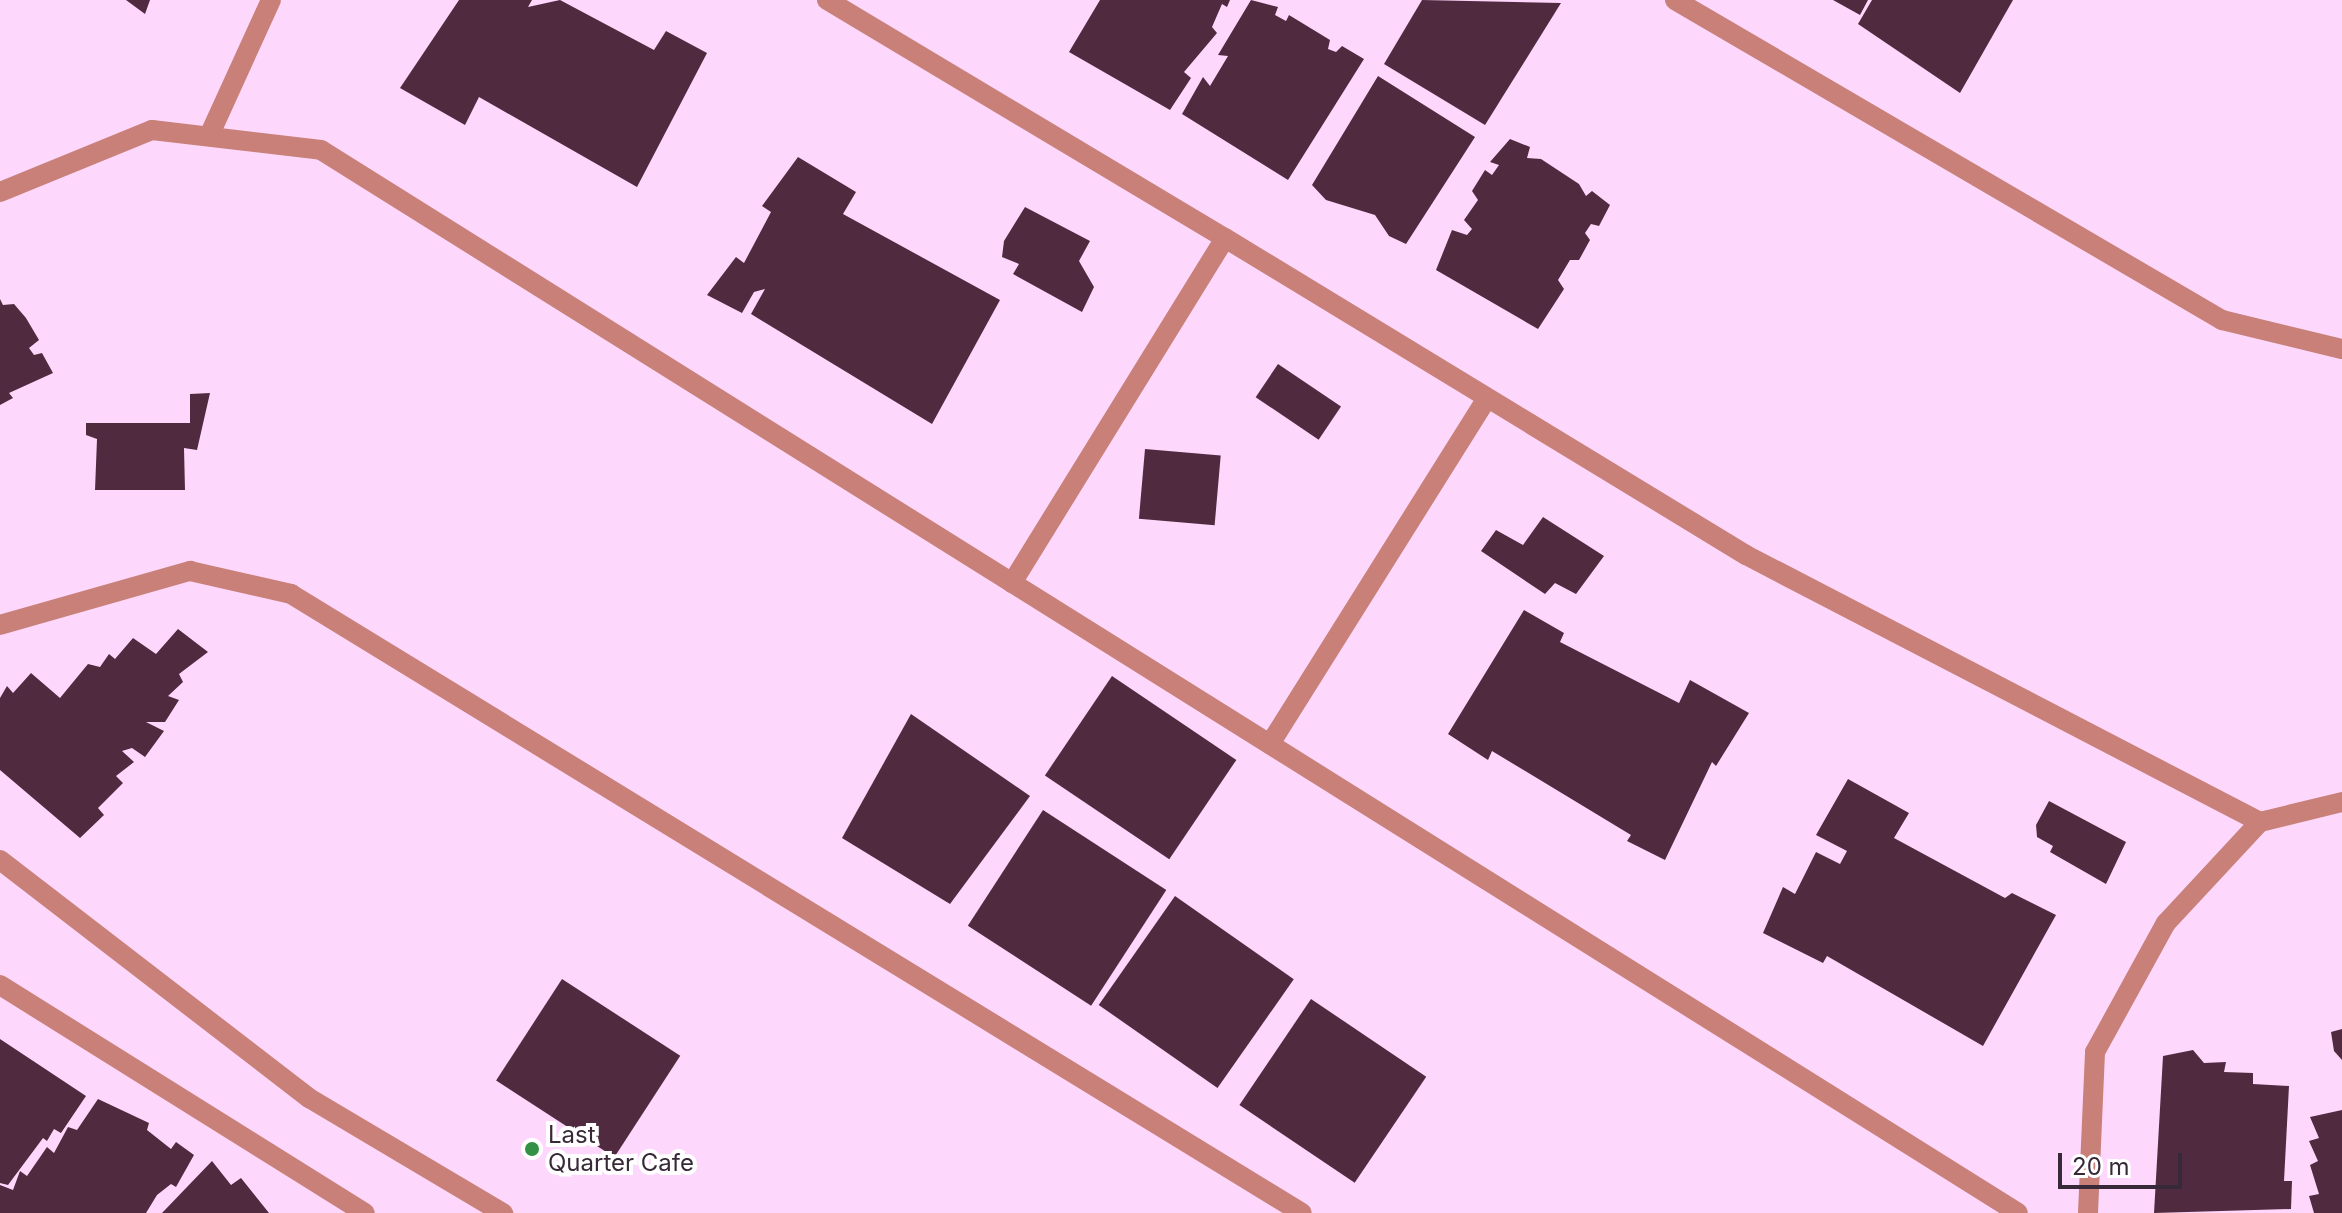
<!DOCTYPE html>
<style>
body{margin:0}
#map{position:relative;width:2342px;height:1213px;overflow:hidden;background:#fdd8fc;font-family:Inter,sans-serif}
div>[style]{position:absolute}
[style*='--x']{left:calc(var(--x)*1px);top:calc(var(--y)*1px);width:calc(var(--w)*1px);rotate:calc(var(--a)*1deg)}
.building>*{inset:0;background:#502b3f;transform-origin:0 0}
.minor>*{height:20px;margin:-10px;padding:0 10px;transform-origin:10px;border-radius:10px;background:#c88078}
.tertiary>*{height:20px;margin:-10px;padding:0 10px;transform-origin:10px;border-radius:10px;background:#c88078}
.dots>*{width:22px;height:22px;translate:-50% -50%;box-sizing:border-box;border:4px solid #fff;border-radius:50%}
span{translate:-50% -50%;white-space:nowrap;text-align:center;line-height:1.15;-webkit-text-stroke:8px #fff;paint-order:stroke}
.poi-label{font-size:24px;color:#372937}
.left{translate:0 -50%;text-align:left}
.scale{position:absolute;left:2058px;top:1153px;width:124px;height:36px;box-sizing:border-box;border:4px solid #372937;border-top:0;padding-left:10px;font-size:24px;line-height:28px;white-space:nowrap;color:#372937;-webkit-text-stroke:6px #fff;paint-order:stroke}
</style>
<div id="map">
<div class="building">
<div style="clip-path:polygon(126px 0,150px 0,145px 14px)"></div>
<div style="clip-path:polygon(459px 0,532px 0,528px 7px,560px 0,654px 50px,666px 31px,707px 53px,637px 187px,479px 97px,465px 125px,400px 88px)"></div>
<div style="clip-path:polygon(1100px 0,1230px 0,1227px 7px,1222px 4px,1212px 27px,1217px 33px,1184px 72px,1191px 78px,1170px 110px,1069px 52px)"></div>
<div style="clip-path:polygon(1251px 0,1278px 7px,1275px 15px,1286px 21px,1289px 15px,1330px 40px,1328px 49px,1336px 52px,1342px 46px,1364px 59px,1288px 180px,1182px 114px,1203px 77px,1210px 86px,1228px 56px,1218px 55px)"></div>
<div style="clip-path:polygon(1422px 0,1561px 3px,1485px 125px,1384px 64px)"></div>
<div style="clip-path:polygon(1833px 0,1868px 0,1860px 15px)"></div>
<div style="clip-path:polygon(1872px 0,2013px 0,1960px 93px,1858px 24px)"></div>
<div style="clip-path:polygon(1378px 76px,1475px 137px,1406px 244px,1389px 236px,1375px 215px,1326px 200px,1312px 185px)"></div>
<div style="clip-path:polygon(1510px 139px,1530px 147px,1527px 158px,1541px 159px,1579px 184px,1586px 196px,1592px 191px,1610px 205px,1599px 226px,1591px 224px,1585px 233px,1590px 240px,1579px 260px,1570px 260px,1558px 280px,1564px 289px,1538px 329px,1436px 270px,1452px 230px,1467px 235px,1472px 229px,1464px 220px,1478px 200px,1472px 191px,1485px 170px,1492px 175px,1499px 165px,1490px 162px)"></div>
<div style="clip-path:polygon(798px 157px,856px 192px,843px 214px,1000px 300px,932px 424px,751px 314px,765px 289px,754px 292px,742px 313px,707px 295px,736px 257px,744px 263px,771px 212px,762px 206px)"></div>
<div style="clip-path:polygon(1025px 207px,1090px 241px,1079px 261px,1094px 287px,1082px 312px,1013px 274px,1019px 264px,1002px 257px,1004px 241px)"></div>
<div style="clip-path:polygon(0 299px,3px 305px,14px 304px,26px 318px,39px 340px,29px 348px,34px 355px,42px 353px,53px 373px,9px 393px,13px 398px,0 405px)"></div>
<div style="left:1278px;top:364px;width:76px;height:40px;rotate:34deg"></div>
<div style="clip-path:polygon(210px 393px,197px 450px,184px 448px,185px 490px,95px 490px,97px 439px,86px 435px,86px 423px,190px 423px,190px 394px)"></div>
<div style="left:1145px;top:449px;width:76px;height:70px;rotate:5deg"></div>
<div style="clip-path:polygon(1543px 517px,1604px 556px,1576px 594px,1555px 583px,1545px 594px,1481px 551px,1496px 530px,1523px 545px)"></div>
<div style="clip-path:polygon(1524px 610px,1564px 633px,1560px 642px,1679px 703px,1690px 680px,1749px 713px,1716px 766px,1712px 762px,1665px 860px,1627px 841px,1631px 835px,1492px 751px,1488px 760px,1448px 734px)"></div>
<div style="clip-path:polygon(178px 629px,208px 652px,179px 674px,183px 682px,168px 696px,179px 700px,165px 722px,146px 722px,164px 731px,145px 757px,132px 748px,122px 751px,134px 762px,116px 776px,123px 783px,98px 808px,104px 815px,80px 838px,0 770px,0 698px,7px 686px,13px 693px,31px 673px,60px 698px,88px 664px,100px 667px,109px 654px,115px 659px,133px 638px,156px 654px)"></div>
<div style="left:1112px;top:676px;width:150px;height:120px;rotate:34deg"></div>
<div style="clip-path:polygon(911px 714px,1030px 796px,950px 904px,842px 838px)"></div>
<div style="clip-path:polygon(1848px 779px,1909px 813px,1894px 838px,2005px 898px,2012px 893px,2056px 915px,1983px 1046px,1827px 956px,1823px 963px,1763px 933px,1783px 887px,1795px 894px,1816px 852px,1840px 864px,1847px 851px,1816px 835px)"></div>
<div style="clip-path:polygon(2049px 801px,2126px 842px,2106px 884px,2050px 852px,2053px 846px,2037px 837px,2036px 825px)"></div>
<div style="left:1043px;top:810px;width:147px;height:138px;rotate:33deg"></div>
<div style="left:1175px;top:896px;width:145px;height:133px;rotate:35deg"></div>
<div style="left:562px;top:979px;width:141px;height:121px;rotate:33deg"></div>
<div style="left:1311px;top:999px;width:139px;height:128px;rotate:34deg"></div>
<div style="clip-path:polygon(2342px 1029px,2342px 1060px,2334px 1051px,2331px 1032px)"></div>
<div style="clip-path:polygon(0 1039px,86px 1096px,61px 1133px,54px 1129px,47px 1141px,43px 1138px,8px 1185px,0 1183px)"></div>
<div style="clip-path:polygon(2193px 1050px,2204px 1063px,2226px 1062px,2224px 1072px,2253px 1073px,2253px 1084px,2289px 1086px,2284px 1181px,2292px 1181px,2291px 1209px,2154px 1213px,2163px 1056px)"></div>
<div style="clip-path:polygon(98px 1099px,149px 1123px,147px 1130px,171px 1149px,176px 1142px,194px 1155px,176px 1187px,171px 1184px,157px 1195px,146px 1213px,0 1213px,0 1185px,13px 1190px,20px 1171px,27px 1176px,47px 1147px,54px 1153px,68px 1127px,77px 1130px)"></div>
<div style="clip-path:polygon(2342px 1110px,2342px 1213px,2314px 1213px,2309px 1196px,2319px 1194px,2310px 1165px,2318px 1161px,2309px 1141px,2319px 1138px,2310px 1117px)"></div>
<div style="clip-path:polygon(212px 1161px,231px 1185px,241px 1178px,269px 1213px,162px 1213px)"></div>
</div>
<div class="minor">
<div style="--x:827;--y:0;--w:464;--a:30.9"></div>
<div style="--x:1675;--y:0;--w:634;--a:30.33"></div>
<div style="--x:2222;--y:320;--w:123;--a:13.6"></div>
<div style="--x:209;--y:136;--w:149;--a:-65.5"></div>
<div style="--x:0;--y:192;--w:164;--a:-22.2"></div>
<div style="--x:152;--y:130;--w:170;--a:6.7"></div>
<div style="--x:321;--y:150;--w:2002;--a:32.06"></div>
<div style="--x:1012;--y:583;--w:405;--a:-58.3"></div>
<div style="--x:1225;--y:238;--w:610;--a:31.32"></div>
<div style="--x:1746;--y:555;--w:579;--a:27.45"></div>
<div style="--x:0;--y:625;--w:198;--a:-15.9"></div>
<div style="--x:190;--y:571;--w:104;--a:12.8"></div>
<div style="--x:291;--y:594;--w:1185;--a:31.48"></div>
<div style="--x:1270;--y:744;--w:408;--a:-57.9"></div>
<div style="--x:2088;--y:1213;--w:161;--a:-87.5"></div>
<div style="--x:2095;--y:1052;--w:147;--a:-61.2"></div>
<div style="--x:2166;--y:923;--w:138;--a:-47.1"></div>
<div style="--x:2260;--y:822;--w:84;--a:-13.7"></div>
</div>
<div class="tertiary">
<div style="--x:0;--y:860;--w:390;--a:37.6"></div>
<div style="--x:309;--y:1098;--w:226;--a:30.7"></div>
<div style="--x:0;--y:985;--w:430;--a:32"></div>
</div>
<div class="dots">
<div style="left:532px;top:1149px;background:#329144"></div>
</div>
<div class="poi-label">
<span class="left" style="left:548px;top:1149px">Last<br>Quarter Cafe</span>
</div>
<div class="scale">20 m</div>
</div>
